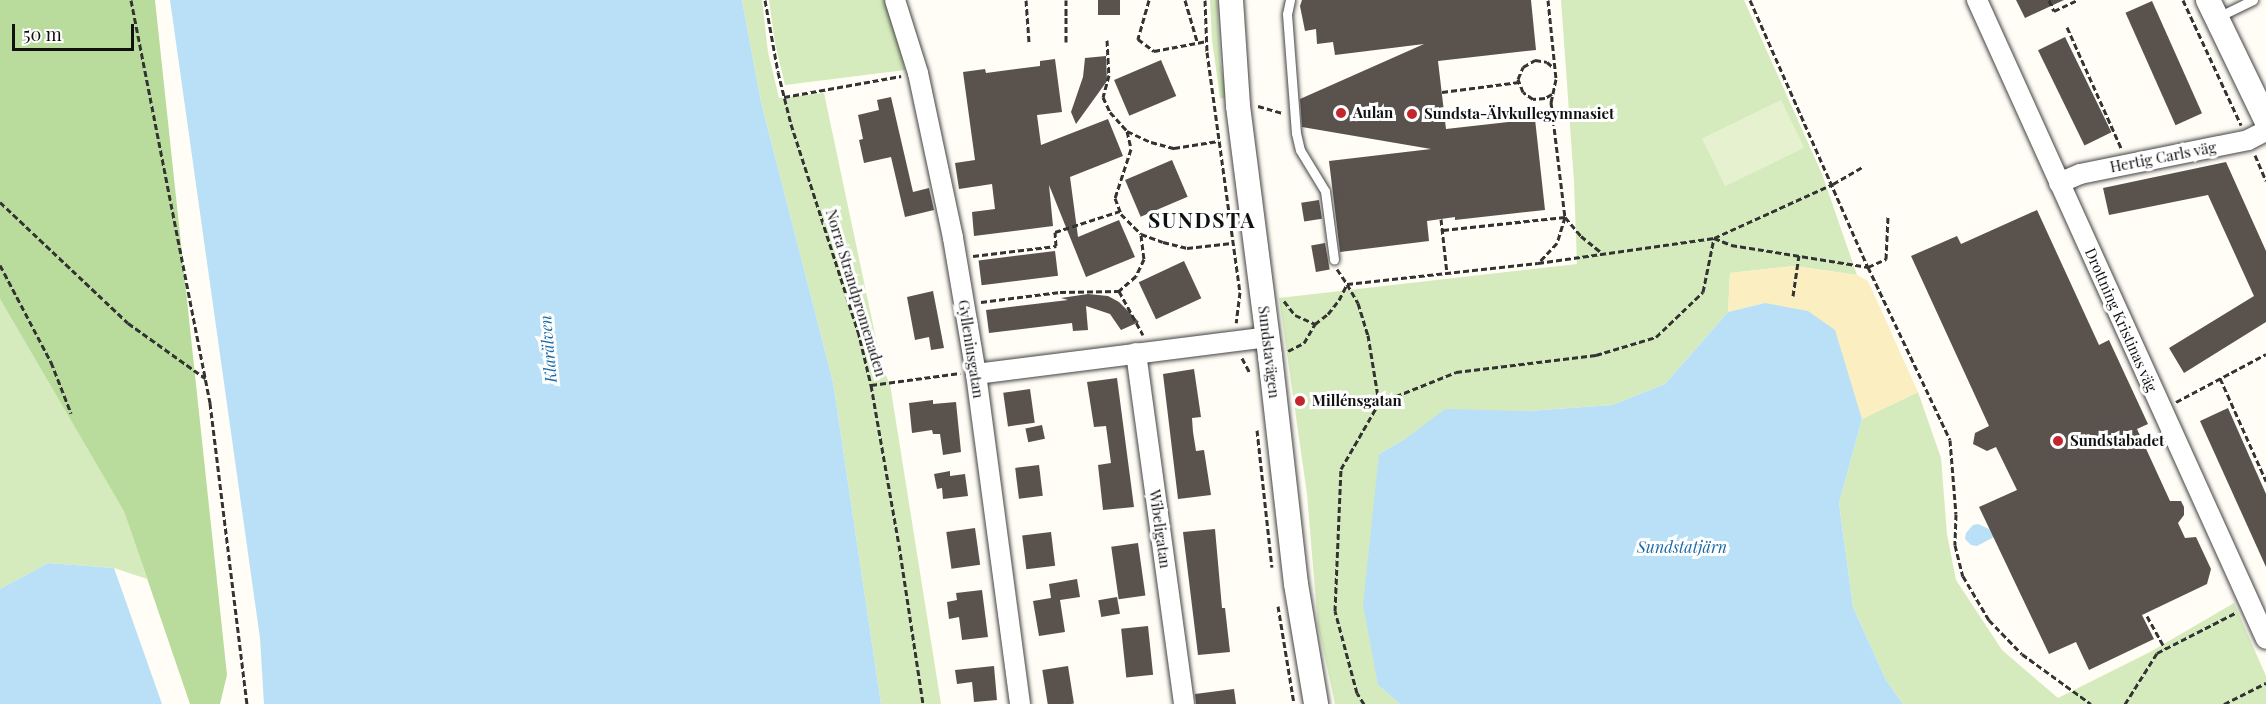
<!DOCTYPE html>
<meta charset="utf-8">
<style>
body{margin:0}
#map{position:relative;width:2266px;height:704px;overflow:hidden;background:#fffdf5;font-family:"Playfair Display",serif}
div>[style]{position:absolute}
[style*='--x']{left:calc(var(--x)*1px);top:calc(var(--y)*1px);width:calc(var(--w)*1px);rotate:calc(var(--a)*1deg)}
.green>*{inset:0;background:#d5ebbd}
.forest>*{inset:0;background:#b9dc9c}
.sand>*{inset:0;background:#fbeec1}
.pitch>*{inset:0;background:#e6f2cf;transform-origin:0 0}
.water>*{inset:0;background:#b9e0f7}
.building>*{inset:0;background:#5a524d;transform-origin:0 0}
.path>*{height:3px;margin-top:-1.5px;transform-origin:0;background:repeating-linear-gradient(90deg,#333 0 6px,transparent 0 9px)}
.roads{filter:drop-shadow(0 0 2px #444) drop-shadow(0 0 2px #444)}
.service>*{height:9px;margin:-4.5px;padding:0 4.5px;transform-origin:4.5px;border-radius:4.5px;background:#fff}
.minor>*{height:20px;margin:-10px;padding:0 10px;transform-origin:10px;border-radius:10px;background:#fff}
.tertiary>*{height:24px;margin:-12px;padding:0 12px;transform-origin:12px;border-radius:12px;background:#fff}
.dots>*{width:16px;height:16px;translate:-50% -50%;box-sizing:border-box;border:3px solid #fff;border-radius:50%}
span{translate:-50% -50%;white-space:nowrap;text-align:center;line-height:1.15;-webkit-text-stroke:6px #fff;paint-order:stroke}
.poi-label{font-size:15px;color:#111;font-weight:700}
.left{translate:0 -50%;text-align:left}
.street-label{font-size:15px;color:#111}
.water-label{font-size:16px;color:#1768a6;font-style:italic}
.district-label{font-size:21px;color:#111;font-weight:700;letter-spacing:1.5px}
.scale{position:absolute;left:12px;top:24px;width:122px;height:27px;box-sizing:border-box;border:3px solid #111;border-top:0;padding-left:8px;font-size:18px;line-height:21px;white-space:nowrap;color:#111;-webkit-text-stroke:4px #fff;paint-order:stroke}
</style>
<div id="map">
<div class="green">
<div style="clip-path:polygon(742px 0,762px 0,768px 52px,779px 98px,824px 93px,882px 367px,890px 384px,941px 704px,881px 704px,833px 382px,761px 102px)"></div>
<div style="clip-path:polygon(769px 0,885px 0,896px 27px,905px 70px,785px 85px,775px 43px)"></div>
<div style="clip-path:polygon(1210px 0,1217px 0,1220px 61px,1227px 99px,1220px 98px,1212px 40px)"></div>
<div style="clip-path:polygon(1561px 0,1744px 0,1822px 174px,1857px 275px,1794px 266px,1730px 273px,1728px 312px,1665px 384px,1612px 405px,1527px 411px,1405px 439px,1379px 454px,1378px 685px,1400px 704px,1335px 704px,1318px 626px,1307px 494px,1279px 298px,1577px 264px,1574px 182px)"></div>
<div style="clip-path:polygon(0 299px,124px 510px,147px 579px,114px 568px,48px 563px,0 589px)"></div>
<div style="clip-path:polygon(1918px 392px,1941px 458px,1947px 534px,1956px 580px,2002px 650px,2058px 698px,2150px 652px,2234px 603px,2266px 676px,2266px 704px,1903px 704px,1886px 680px,1853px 607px,1839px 503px,1862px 419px)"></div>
</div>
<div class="forest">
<div style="clip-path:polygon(0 0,155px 0,227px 675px,220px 704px,190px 704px,124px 511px,0 299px)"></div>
</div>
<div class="sand">
<div style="clip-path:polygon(1794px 266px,1857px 275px,1868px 281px,1918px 392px,1862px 419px,1834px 330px,1765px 303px,1728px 312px,1730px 273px)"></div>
</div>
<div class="pitch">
<div style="left:1781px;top:100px;width:53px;height:88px;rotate:64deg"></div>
</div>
<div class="water">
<div style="clip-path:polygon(170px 0,742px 0,761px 102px,833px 382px,881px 704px,264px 704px,260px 638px)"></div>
<div style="clip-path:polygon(1765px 303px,1808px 311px,1835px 330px,1862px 419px,1839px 503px,1853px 607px,1886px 680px,1903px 704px,1400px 704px,1378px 685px,1363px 605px,1379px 454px,1405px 439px,1445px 409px,1527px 411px,1612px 405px,1665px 384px,1728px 312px)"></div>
<div style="clip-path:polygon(1978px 524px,1989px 529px,1994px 537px,1977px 546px,1971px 545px,1965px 539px,1966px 533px,1973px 525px)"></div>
<div style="clip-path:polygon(48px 563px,114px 568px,162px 704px,0 704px,0 589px)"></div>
</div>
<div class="building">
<div style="left:1098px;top:0;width:22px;height:15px"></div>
<div style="clip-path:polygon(1302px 0,1531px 0,1536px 50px,1438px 61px,1446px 129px,1535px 119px,1545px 210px,1455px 220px,1455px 217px,1427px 221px,1429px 241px,1340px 252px,1329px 161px,1431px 149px,1302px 127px,1300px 99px,1424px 44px,1335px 55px,1333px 42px,1317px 44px,1316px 29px,1305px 31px,1300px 6px)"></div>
<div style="clip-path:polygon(2016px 0,2064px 0,2025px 18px)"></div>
<div style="left:2152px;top:1px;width:123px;height:29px;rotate:66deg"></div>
<div style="left:2065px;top:37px;width:106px;height:30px;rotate:64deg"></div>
<div style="clip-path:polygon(1106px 56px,1107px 81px,1076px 124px,1071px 112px,1083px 77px,1085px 58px)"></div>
<div style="clip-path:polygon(1055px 59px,1062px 112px,1037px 115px,1041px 145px,1108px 119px,1123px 156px,1070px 177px,1078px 237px,1119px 220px,1135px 257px,1086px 277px,1049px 185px,1053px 226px,974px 236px,972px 212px,995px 209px,992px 184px,959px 189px,955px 163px,975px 160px,963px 72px,985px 69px,986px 73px,1040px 66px,1040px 61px)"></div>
<div style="left:1161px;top:60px;width:39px;height:51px;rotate:67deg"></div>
<div style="clip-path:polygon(891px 97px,913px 192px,929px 188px,934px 210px,905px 217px,891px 157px,864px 163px,859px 140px,863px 139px,858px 115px,879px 110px,877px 100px)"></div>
<div style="left:1172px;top:160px;width:40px;height:51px;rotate:67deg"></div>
<div style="clip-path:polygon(2226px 162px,2266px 251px,2266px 322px,2184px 373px,2169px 348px,2254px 296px,2208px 195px,2109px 215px,2103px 188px)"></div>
<div style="left:1319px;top:200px;width:19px;height:18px;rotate:81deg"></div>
<div style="clip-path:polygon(2037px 210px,2099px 345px,2109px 340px,2148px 424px,2137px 429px,2170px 501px,2181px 501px,2184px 507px,2184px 515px,2178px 523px,2185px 538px,2196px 537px,2211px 569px,2207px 584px,2142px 615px,2154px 639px,2089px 670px,2076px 642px,2049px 654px,1979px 507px,2017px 490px,1996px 447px,1987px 451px,1973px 444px,1975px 433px,1989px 426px,1911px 256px,1957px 236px,1961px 244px)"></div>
<div style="left:1325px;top:243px;width:27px;height:14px;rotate:80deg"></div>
<div style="left:1055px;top:251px;width:25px;height:77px;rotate:83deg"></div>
<div style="left:1184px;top:261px;width:41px;height:50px;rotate:65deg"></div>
<div style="clip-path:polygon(933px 291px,944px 348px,931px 350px,929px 337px,915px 340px,907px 297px)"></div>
<div style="clip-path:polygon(1088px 294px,1108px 296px,1119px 302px,1139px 322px,1121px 330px,1110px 314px,1086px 306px,1088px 330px,1073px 331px,1072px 323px,989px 333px,986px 310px,1068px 300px,1061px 298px)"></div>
<div style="clip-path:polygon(1194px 369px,1201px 417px,1192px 418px,1193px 432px,1196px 451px,1204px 450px,1211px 495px,1178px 499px,1163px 374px)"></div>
<div style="clip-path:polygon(1117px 378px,1134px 507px,1103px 510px,1098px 465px,1111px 463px,1106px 426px,1094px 427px,1087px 382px)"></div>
<div style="left:1030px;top:389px;width:34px;height:27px;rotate:82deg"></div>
<div style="clip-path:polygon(933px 400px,933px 404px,956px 402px,961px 452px,943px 455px,940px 434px,933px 434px,932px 430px,912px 433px,909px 403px)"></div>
<div style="clip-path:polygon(2228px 408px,2266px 494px,2266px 567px,2200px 421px)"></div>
<div style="left:1042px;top:425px;width:14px;height:17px;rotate:78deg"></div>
<div style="left:1039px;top:465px;width:31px;height:24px;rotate:83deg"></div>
<div style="clip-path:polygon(950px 471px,950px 476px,965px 474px,968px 496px,943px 499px,942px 488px,937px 489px,934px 474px)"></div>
<div style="left:975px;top:528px;width:37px;height:29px;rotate:82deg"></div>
<div style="clip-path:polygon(1215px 529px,1222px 608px,1225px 608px,1230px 652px,1198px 655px,1183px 532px)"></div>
<div style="left:1051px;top:532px;width:34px;height:29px;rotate:83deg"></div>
<div style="left:1138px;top:543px;width:53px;height:27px;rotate:82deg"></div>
<div style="clip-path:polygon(1077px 579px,1080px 597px,1060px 600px,1065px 632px,1039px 636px,1033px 601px,1051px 598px,1049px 584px)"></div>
<div style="clip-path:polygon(982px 590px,988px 637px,962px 640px,959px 617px,949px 619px,947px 602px,957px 600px,956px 593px)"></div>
<div style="left:1117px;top:597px;width:17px;height:19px;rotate:80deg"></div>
<div style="left:1148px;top:626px;width:49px;height:27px;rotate:84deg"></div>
<div style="clip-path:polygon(994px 666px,997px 700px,974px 702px,972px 682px,957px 684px,955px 670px)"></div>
<div style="left:1068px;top:666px;width:38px;height:26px;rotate:81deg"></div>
<div style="clip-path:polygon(1234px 689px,1236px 704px,1196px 704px,1195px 694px)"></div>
</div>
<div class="path">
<div style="--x:131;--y:0;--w:411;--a:78.9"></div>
<div style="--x:210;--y:403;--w:303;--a:83"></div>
<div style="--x:765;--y:0;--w:73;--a:79.8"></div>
<div style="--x:778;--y:72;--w:54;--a:76"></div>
<div style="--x:791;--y:124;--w:218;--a:72.1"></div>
<div style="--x:858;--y:331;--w:56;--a:76.5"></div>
<div style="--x:871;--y:385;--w:162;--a:80.1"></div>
<div style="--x:899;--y:545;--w:161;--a:81.4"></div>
<div style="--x:1026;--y:0;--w:42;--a:85.9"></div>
<div style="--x:1066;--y:0;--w:42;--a:90"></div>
<div style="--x:1149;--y:0;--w:41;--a:105.8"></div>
<div style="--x:1138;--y:39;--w:20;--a:37"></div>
<div style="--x:1154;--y:51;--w:54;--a:-10.7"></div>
<div style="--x:1185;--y:0;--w:43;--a:73.7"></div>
<div style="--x:1205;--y:0;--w:52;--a:87.8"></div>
<div style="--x:1207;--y:52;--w:242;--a:82.2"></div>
<div style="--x:1240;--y:292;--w:31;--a:97"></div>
<div style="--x:1548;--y:0;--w:79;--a:84.2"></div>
<div style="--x:1556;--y:79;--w:24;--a:102"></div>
<div style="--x:1551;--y:102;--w:116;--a:83.1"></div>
<div style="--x:1565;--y:217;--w:25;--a:50"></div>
<div style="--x:1581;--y:236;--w:27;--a:39"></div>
<div style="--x:1750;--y:0;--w:292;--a:66.2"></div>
<div style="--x:1868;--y:267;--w:20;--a:-24"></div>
<div style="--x:1886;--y:259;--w:43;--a:-87.3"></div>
<div style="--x:2049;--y:0;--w:12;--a:66"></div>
<div style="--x:2054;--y:11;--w:26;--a:-25"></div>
<div style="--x:2183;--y:0;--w:138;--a:65.1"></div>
<div style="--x:2067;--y:27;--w:133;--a:65.9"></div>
<div style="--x:1107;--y:40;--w:35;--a:87"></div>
<div style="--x:1109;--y:75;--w:23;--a:105"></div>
<div style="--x:1103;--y:97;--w:17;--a:65"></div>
<div style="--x:1110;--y:112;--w:25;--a:48"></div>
<div style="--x:1127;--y:131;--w:26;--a:25"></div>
<div style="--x:1151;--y:142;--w:24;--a:15"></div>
<div style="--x:1174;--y:148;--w:45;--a:-9"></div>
<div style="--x:1442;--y:92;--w:78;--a:-7.4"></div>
<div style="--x:1552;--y:94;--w:8;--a:150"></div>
<div style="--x:1545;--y:98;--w:12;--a:175"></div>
<div style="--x:1533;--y:99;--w:12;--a:-145"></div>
<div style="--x:1523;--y:92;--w:14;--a:-111"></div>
<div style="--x:1518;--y:79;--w:13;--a:-67"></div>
<div style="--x:1523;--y:67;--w:14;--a:-30"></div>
<div style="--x:1535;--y:60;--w:12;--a:9"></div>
<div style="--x:1547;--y:62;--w:9;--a:41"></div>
<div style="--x:784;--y:97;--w:119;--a:-10.2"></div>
<div style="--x:1258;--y:106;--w:26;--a:16"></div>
<div style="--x:1127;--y:131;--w:18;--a:77"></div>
<div style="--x:1131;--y:149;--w:52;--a:108.1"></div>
<div style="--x:1115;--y:198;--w:17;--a:69"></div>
<div style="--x:1121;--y:214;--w:28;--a:45"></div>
<div style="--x:1141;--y:234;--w:23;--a:20"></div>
<div style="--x:1163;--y:242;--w:25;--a:14"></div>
<div style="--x:1187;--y:248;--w:45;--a:-6.3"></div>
<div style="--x:2255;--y:155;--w:28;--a:67"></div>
<div style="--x:0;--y:202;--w:176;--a:43.4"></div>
<div style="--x:128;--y:323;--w:95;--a:35.5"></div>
<div style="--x:1441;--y:219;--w:54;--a:83.7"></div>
<div style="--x:1443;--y:230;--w:123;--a:-6.1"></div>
<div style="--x:1565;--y:217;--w:27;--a:107"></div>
<div style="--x:1557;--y:243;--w:26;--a:133"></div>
<div style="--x:1141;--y:235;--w:24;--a:83"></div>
<div style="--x:1144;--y:259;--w:19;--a:115"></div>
<div style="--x:1136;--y:276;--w:23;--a:139"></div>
<div style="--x:1119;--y:291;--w:50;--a:61.4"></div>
<div style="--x:973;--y:256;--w:84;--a:-6.9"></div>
<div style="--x:1056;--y:246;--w:14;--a:-94"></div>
<div style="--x:1055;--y:232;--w:68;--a:-17.9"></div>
<div style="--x:0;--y:265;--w:110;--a:62.3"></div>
<div style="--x:51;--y:362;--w:55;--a:68.6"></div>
<div style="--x:1337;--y:269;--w:18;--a:56"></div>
<div style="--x:1347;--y:284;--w:192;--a:-6.3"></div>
<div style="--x:1538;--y:263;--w:178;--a:-8.1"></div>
<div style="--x:1714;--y:238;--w:131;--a:-24.4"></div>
<div style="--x:1833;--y:184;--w:34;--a:-30"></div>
<div style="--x:1793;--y:296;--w:41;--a:-81.7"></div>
<div style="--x:1284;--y:301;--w:18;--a:52"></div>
<div style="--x:1295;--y:315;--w:22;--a:24"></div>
<div style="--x:981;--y:302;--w:80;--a:-7.2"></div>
<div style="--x:1060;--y:292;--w:59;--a:-1"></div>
<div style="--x:1288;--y:351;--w:18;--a:-27"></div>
<div style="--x:1304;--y:343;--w:22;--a:-60"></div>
<div style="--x:1315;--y:324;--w:16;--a:-38"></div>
<div style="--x:1328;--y:314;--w:18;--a:-52"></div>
<div style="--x:1339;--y:300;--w:18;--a:-63"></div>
<div style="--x:1347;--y:284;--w:22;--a:60"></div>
<div style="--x:1358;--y:303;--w:34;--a:73"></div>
<div style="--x:1368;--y:335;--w:69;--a:80.8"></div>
<div style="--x:1242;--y:358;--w:17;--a:62"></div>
<div style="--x:2220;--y:378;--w:113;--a:65.9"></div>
<div style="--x:871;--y:385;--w:90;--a:-7.7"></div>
<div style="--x:2176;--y:402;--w:102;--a:-28.1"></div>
<div style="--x:1257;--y:430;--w:138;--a:83.8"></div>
<div style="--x:1278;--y:606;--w:99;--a:80.7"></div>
<div style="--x:2147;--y:616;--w:37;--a:61"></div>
<div style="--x:1364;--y:704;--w:13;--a:-122"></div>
<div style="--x:1357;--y:693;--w:85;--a:-105"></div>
<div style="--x:1335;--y:611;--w:142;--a:-87.6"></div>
<div style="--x:1341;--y:469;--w:76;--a:-60.1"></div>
<div style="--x:1379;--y:403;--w:83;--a:-21.9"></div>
<div style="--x:1456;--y:372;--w:141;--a:-6.9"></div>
<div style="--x:1596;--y:355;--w:63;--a:-16.7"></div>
<div style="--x:1656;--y:337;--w:65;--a:-43.8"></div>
<div style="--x:1703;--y:292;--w:55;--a:-78.5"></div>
<div style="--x:1714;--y:238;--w:18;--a:22"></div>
<div style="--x:1731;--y:245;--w:139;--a:9.1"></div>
<div style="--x:1868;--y:267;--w:191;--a:64.6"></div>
<div style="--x:1950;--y:440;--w:74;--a:85.4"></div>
<div style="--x:1956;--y:514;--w:31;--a:92"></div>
<div style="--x:1955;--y:545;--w:32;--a:76"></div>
<div style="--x:1963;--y:576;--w:51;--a:59.4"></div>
<div style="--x:1989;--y:620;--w:47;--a:45.9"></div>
<div style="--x:2022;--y:654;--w:85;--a:35.9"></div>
<div style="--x:2125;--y:704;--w:60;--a:-57.9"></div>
<div style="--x:2157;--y:653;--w:88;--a:-27.1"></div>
<div style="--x:2224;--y:704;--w:47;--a:-26.6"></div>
</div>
<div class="roads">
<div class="service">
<div style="--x:1290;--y:0;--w:14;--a:102"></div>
<div style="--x:1287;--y:14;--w:119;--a:85.7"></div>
<div style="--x:1296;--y:133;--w:17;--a:77"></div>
<div style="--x:1300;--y:150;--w:48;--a:58.6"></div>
<div style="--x:1325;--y:191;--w:69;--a:82.5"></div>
<div style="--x:2218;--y:17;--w:39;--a:-26"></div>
</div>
<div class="minor">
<div style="--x:895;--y:0;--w:77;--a:72.5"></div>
<div style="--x:918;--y:73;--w:169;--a:78"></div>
<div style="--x:953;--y:238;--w:138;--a:80.4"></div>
<div style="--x:976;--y:374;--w:333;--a:82.4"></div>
<div style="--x:1977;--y:0;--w:701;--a:65.66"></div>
<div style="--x:2059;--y:183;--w:23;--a:-23"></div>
<div style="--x:2080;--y:174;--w:171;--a:-11.4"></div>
<div style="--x:2248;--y:140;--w:20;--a:-27"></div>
<div style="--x:1136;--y:353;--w:354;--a:82.2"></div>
<div style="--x:976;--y:374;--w:294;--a:-7.2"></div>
</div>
<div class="tertiary">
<div style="--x:1231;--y:0;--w:106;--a:86.2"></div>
<div style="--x:1238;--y:106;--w:252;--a:82.7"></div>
<div style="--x:1270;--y:356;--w:229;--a:83.5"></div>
<div style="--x:1296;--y:584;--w:122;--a:80.5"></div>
<div style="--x:2208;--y:0;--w:133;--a:64.2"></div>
</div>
</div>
<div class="dots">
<div style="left:1341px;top:113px;background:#c4262e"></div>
<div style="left:1412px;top:114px;background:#c4262e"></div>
<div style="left:1300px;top:401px;background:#c4262e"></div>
<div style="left:2058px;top:441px;background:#c4262e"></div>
</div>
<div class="poi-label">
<span class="left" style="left:1353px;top:113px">Aulan</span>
<span class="left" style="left:1424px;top:114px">Sundsta-Älvkullegymnasiet</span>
<span class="left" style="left:1312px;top:401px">Millénsgatan</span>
<span class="left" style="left:2070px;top:441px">Sundstabadet</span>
</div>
<div class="street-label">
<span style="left:2163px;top:157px;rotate:-11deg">Hertig Carls väg</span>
<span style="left:856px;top:293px;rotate:73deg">Norra Strandpromenaden</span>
<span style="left:2121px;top:320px;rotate:66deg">Drottning Kristinas väg</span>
<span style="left:971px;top:349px;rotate:81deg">Gylleniusgatan</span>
<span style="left:1269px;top:352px;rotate:83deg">Sundstavägen</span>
<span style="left:1160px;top:529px;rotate:82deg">Wibeligatan</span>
</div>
<div class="water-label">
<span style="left:548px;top:349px;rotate:-95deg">Klarälven</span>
<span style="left:1682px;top:547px">Sundstatjärn</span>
</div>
<div class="district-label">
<span style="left:1202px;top:219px">SUNDSTA</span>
</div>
<div class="scale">50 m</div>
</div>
